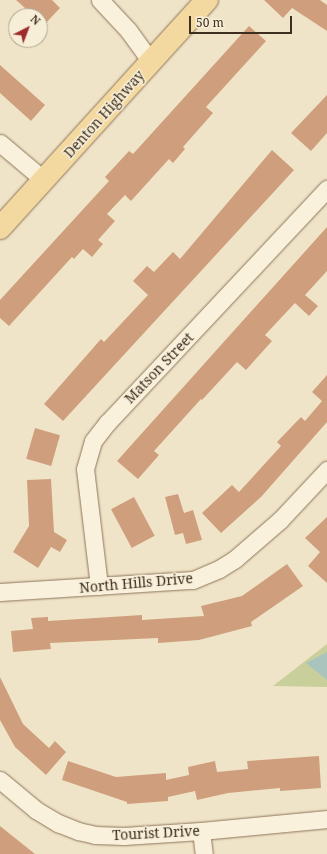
<!DOCTYPE html>
<style>
body{margin:0}
#map{position:relative;width:327px;height:854px;overflow:hidden;background:#f0e4c8;font-family:"Noto Serif",serif}
div>[style]{position:absolute}
[style*='--x']{left:calc(var(--x)*1px);top:calc(var(--y)*1px);width:calc(var(--w)*1px);rotate:calc(var(--a)*1deg)}
.green>*{inset:0;background:#c9cf9b}
.water>*{inset:0;background:#a9c4bc}
.building>*{inset:0;background:#cf9f7d;transform-origin:0 0}
.roads{filter:drop-shadow(0 0 1px #8d765c) drop-shadow(0 0 1px #8d765c)}
.minor>*{height:17px;margin:-8.5px;padding:0 8.5px;transform-origin:8.5px;border-radius:8.5px;background:#faf1dc}
.major>*{height:22px;margin:-11px;padding:0 11px;transform-origin:11px;border-radius:11px;background:#f3d9a0}
span{translate:-50% -50%;white-space:nowrap;text-align:center;line-height:1.15;-webkit-text-stroke:3px #f7eed8;paint-order:stroke}
.street-label{font-size:14px;color:#3d2e20}
.north{position:absolute;left:8px;top:8px;width:40px;height:40px;box-sizing:border-box;background:#f7eed8;border:1px solid #ada18e;border-radius:50%;rotate:42deg;font-size:11px;font-weight:700;line-height:16px;text-align:center;color:#3d2e20}
.north::after{content:'';display:block;margin:auto;width:14px;height:18px;background:#9e2a2b;clip-path:polygon(50% 0,100% 100%,50% 72%,0 100%)}
.scale{position:absolute;left:189px;top:16px;width:103px;height:18px;box-sizing:border-box;border:2px solid #3d2e20;border-top:0;padding-left:5px;font-size:12px;line-height:14px;white-space:nowrap;color:#3d2e20;-webkit-text-stroke:3px #f7eed8;paint-order:stroke}
</style>
<div id="map">
<div class="green">
<div style="clip-path:polygon(327px 644px,327px 687px,273px 686px)"></div>
</div>
<div class="water">
<div style="clip-path:polygon(327px 652px,327px 680px,306px 663px)"></div>
</div>
<div class="building">
<div style="clip-path:polygon(16px 0,52px 0,60px 8px,44px 25px,40px 22px,40px 16px,34px 16px)"></div>
<div style="clip-path:polygon(264px 0,320px 0,327px 5px,327px 31px,292px 8px,283px 18px)"></div>
<div style="clip-path:polygon(249px 26px,266px 41px,206px 107px,213px 113px,183px 147px,185px 149px,173px 163px,169px 159px,131px 201px,125px 195px,107px 214px,115px 221px,98px 240px,103px 244px,92px 257px,83px 249px,74px 259px,72px 257px,9px 326px,0 318px,0 300px,109px 181px,105px 177px,129px 151px,133px 154px)"></div>
<div style="clip-path:polygon(0 65px,45px 105px,31px 121px,0 93px)"></div>
<div style="clip-path:polygon(327px 95px,327px 133px,311px 151px,291px 133px)"></div>
<div style="clip-path:polygon(272px 150px,294px 170px,63px 421px,44px 404px,101px 339px,104px 342px,148px 295px,133px 281px,147px 266px,154px 272px,173px 252px,180px 259px)"></div>
<div style="clip-path:polygon(327px 227px,327px 271px,305px 295px,318px 306px,309px 316px,295px 303px,265px 335px,272px 341px,246px 370px,237px 362px,202px 400px,201px 399px,154px 451px,159px 455px,138px 479px,117px 461px)"></div>
<div style="clip-path:polygon(327px 375px,327px 422px,261px 497px,221px 533px,202px 513px,232px 485px,239px 492px,281px 446px,277px 442px,301px 417px,305px 421px,322px 401px,312px 392px)"></div>
<div style="left:35px;top:428px;width:26px;height:32px;rotate:16deg"></div>
<div style="clip-path:polygon(51px 479px,54px 532px,67px 540px,60px 552px,51px 547px,38px 568px,13px 552px,29px 526px,27px 480px)"></div>
<div style="clip-path:polygon(178px 494px,184px 513px,193px 510px,202px 540px,186px 544px,183px 533px,175px 535px,165px 497px)"></div>
<div style="left:134px;top:497px;width:44px;height:26px;rotate:62deg"></div>
<div style="clip-path:polygon(327px 517px,327px 583px,308px 566px,320px 552px,305px 538px)"></div>
<div style="clip-path:polygon(287px 564px,303px 586px,251px 622px,252px 626px,199px 640px,158px 643px,158px 638px,50px 643px,51px 649px,13px 652px,11px 631px,33px 629px,31px 618px,48px 617px,48px 621px,142px 615px,142px 620px,204px 616px,201px 606px,242px 596px)"></div>
<div style="clip-path:polygon(0 677px,23px 724px,49px 748px,55px 741px,66px 752px,46px 775px,15px 747px,0 720px)"></div>
<div style="clip-path:polygon(319px 756px,321px 788px,280px 791px,280px 788px,228px 793px,197px 800px,195px 791px,168px 797px,168px 801px,127px 804px,127px 802px,62px 780px,68px 761px,116px 777px,166px 773px,166px 780px,189px 775px,188px 767px,215px 761px,217px 772px,248px 769px,247px 761px)"></div>
<div style="clip-path:polygon(0 826px,35px 854px,0 854px)"></div>
</div>
<div class="roads">
<div class="minor">
<div style="--x:100;--y:0;--w:41;--a:47"></div>
<div style="--x:128;--y:30;--w:39;--a:54"></div>
<div style="--x:0;--y:143;--w:57;--a:40.1"></div>
<div style="--x:99;--y:586;--w:118;--a:-96.8"></div>
<div style="--x:85;--y:469;--w:29;--a:-74"></div>
<div style="--x:93;--y:441;--w:24;--a:-52"></div>
<div style="--x:108;--y:422;--w:320;--a:-46.8"></div>
<div style="--x:0;--y:592;--w:193;--a:-3.6"></div>
<div style="--x:193;--y:580;--w:28;--a:-23"></div>
<div style="--x:219;--y:569;--w:19;--a:-32"></div>
<div style="--x:235;--y:559;--w:60;--a:-40.9"></div>
<div style="--x:280;--y:520;--w:69;--a:-46.8"></div>
<div style="--x:0;--y:780;--w:47;--a:39.8"></div>
<div style="--x:36;--y:810;--w:26;--a:31"></div>
<div style="--x:58;--y:823;--w:22;--a:22"></div>
<div style="--x:78;--y:831;--w:17;--a:13"></div>
<div style="--x:95;--y:835;--w:29;--a:2"></div>
<div style="--x:124;--y:836;--w:77;--a:-3.7"></div>
<div style="--x:201;--y:831;--w:127;--a:-5.4"></div>
<div style="--x:201;--y:831;--w:23;--a:83"></div>
</div>
<div class="major">
<div style="--x:0;--y:228;--w:308;--a:-47.8"></div>
</div>
</div>
<div class="street-label">
<span style="left:104px;top:114px;rotate:-48deg">Denton Highway</span>
<span style="left:159px;top:368px;rotate:-46deg">Matson Street</span>
<span style="left:136px;top:583px;rotate:-5deg">North Hills Drive</span>
<span style="left:156px;top:833px;rotate:-3deg">Tourist Drive</span>
</div>
<div class="north">N</div>
<div class="scale">50 m</div>
</div>
